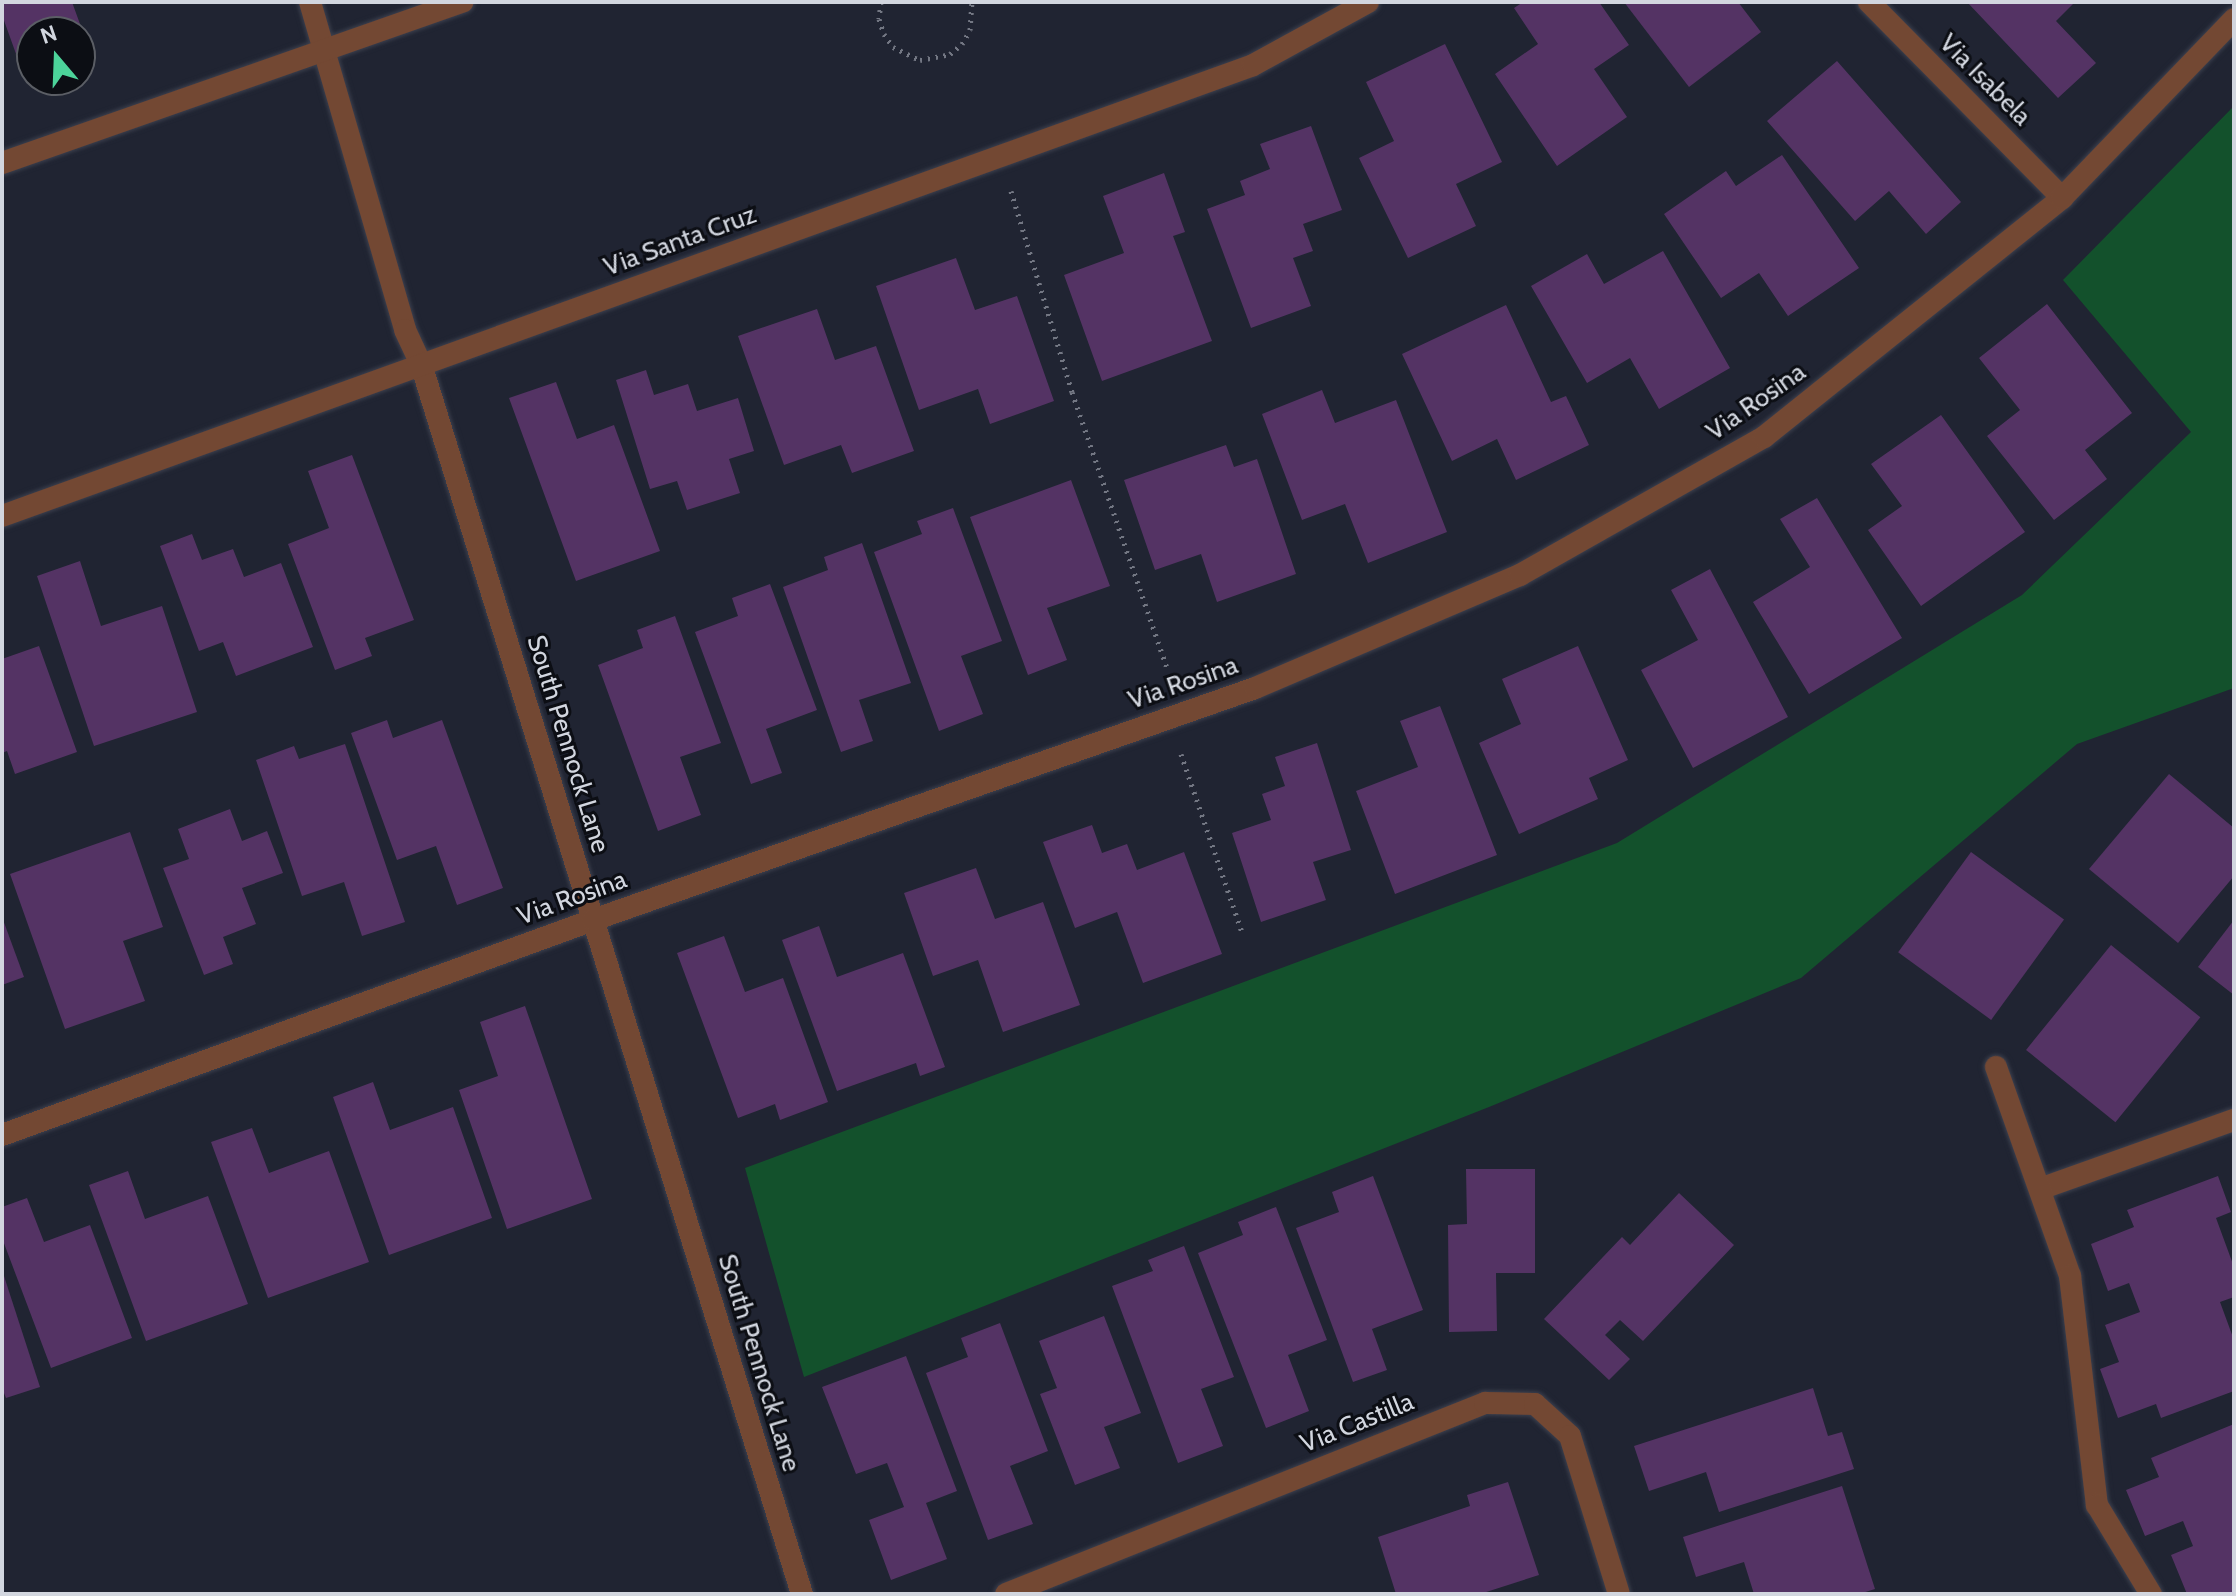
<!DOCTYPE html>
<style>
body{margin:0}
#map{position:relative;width:2236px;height:1596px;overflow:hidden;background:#202432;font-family:Cabin,sans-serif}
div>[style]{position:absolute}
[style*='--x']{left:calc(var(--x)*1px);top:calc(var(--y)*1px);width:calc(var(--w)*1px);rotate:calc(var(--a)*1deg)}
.green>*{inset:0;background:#13512c}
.building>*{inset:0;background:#543364;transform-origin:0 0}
.path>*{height:5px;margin-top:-2.5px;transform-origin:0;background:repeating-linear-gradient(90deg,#737783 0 2px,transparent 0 8px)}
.roads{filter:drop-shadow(0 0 2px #3c404e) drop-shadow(0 0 2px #3c404e)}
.service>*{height:22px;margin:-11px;padding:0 11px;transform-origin:11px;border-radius:11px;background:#734833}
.minor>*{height:22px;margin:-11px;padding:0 11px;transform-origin:11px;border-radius:11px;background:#734833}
span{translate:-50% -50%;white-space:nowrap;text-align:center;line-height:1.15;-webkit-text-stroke:6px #0c0e14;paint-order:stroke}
.street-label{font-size:26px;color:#d2d6df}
.frame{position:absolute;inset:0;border:4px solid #d2d6df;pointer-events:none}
.north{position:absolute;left:16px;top:16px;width:80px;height:80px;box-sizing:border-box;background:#0c0e14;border:2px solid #5b5e65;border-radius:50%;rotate:341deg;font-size:22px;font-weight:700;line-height:32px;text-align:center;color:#d2d6df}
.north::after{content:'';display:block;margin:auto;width:28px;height:36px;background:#4cd39a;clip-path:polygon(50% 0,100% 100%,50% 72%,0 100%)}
</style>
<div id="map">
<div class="green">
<div style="clip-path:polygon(2234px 106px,2234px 688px,2077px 744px,1801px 978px,1489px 1107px,804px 1377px,745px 1168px,1617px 843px,2022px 595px,2191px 432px,2063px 280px)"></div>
</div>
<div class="building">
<div style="clip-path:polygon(2px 2px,72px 2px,80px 24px,57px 32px,32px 32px,32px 73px,24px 76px,2px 15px)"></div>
<div style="clip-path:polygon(1523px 2px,1599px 2px,1629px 45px,1594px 69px,1627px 117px,1557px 166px,1495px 74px,1538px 44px,1514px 8px)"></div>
<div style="clip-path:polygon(1624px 2px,1738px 2px,1761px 32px,1689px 87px)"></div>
<div style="clip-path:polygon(1967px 2px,2075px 2px,2056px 21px,2096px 63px,2058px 98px)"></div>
<div style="clip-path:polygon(1445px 44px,1502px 162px,1456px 184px,1476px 226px,1408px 258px,1359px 158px,1394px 141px,1366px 82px)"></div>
<div style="clip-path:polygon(1837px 61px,1961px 202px,1926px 234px,1889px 191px,1855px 221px,1767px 121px)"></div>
<div style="clip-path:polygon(1311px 126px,1342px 210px,1303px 224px,1313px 251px,1293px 258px,1311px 306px,1251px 328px,1207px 209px,1245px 195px,1240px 181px,1270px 169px,1260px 144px)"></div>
<div style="clip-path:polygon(1782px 155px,1859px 268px,1788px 316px,1759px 273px,1721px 298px,1664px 214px,1726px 171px,1736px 186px)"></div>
<div style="clip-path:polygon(1164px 173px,1185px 232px,1173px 236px,1212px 341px,1102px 381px,1064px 275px,1124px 253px,1103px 196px)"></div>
<div style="clip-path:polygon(1663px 251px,1730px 368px,1659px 409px,1630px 358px,1587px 383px,1531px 286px,1587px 254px,1604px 284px)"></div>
<div style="clip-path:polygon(956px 258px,975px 310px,1017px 296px,1054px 401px,990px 424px,978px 389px,919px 410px,876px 286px)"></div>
<div style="clip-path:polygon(2047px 304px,2132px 413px,2085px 450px,2107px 479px,2054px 520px,1987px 436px,2020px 410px,1979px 358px)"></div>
<div style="clip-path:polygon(1506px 305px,1551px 402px,1566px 396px,1589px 445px,1516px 480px,1497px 439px,1452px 461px,1402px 354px)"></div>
<div style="clip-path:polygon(817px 309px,835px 360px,876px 346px,914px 451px,852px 473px,841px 445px,784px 465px,738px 336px)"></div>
<div style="clip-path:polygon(646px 370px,654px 395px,688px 384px,697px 411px,738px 398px,754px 451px,729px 459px,740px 493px,687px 510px,677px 481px,650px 489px,616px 380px)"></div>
<div style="clip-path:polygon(556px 382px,577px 439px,614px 425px,660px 551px,576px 581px,509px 398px)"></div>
<div style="clip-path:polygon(1322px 390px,1335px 423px,1396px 400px,1447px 532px,1368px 563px,1345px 504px,1302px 520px,1262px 414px)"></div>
<div style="clip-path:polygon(1941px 415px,2025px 532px,1921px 606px,1868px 530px,1902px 506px,1871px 464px)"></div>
<div style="clip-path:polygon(1226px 445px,1234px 467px,1257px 459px,1296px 574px,1217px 602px,1201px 554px,1155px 570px,1124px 480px)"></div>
<div style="clip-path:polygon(352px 455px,414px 620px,365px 638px,372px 656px,335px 670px,288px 544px,329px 528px,308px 471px)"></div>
<div style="clip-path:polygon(1071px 480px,1110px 586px,1047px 608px,1067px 660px,1028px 675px,970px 517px)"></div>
<div style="clip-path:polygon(1817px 498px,1902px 638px,1809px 694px,1753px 602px,1810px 567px,1780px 519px)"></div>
<div style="clip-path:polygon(953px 508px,1002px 641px,961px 656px,983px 714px,939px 731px,874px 552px,922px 534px,917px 521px)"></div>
<div style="clip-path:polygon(192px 534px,202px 560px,233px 549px,244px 577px,281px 563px,313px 647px,236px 676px,223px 642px,199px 651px,160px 546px)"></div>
<div style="clip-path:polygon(862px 543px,911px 683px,859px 700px,873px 741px,841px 752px,783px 587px,828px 570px,824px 557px)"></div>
<div style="clip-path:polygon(80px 561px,101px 626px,162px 606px,197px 712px,94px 746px,37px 576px)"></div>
<div style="clip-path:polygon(1710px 569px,1788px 717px,1693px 768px,1641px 670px,1698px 640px,1671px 590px)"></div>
<div style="clip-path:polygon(770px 584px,817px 710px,766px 729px,782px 773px,751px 784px,695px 632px,738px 616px,732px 598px)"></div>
<div style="clip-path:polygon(675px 616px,721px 743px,680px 757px,701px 815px,658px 831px,598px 665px,643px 648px,637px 630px)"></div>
<div style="clip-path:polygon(39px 646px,77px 752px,15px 774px,7px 751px,2px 753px,2px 659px)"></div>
<div style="clip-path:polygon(1578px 646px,1628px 760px,1589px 778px,1598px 799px,1519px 834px,1479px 743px,1521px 724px,1502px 679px)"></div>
<div style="clip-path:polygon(1440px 706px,1497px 855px,1395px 894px,1356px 791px,1418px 767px,1400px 721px)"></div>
<div style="clip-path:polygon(387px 720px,393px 738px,442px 720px,503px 888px,457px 905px,436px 846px,397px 860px,351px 733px)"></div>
<div style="clip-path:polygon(1317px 743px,1351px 850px,1313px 862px,1326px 900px,1261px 922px,1232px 833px,1271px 820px,1262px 794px,1285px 786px,1275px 757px)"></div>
<div style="clip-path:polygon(345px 744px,405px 922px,362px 936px,344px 882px,302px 896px,256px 760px,294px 746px,299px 759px)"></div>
<div style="clip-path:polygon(2169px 774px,2234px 828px,2234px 876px,2178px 943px,2089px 869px)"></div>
<div style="clip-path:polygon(230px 809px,242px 841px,267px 831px,283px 873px,242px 888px,256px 924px,223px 937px,233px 964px,204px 975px,163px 868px,189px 859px,178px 829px)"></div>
<div style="clip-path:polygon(1092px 825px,1102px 853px,1127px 844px,1137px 870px,1184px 852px,1222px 954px,1143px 983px,1117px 912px,1075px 928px,1043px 842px)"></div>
<div style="clip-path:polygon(130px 832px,163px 927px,123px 941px,145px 1001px,65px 1029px,10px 874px)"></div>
<div style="left:1971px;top:852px;width:115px;height:124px;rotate:36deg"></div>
<div style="clip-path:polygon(976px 868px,995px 919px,1043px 902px,1080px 1005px,1003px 1032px,978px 960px,933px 976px,904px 893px)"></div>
<div style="clip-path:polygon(2px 917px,24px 977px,2px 985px)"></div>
<div style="clip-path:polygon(2234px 920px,2234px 995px,2198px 967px)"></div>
<div style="clip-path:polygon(819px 926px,837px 977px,903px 953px,945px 1067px,920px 1076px,916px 1063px,837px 1091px,782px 940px)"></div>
<div style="clip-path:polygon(724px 936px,745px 992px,783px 978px,828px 1102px,780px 1120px,775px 1104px,738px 1118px,677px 953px)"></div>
<div style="left:2111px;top:945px;width:115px;height:135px;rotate:39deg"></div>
<div style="clip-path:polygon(525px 1006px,592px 1199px,507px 1229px,459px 1090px,498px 1076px,480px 1022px)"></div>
<div style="clip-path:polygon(373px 1082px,390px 1130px,453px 1107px,492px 1218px,389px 1255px,333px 1097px)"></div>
<div style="clip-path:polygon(252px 1128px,269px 1173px,329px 1151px,369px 1262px,268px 1298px,211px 1142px)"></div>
<div style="clip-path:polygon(1466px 1169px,1535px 1169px,1535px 1273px,1496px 1273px,1497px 1331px,1449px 1332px,1448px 1225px,1467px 1224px)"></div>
<div style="clip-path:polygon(128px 1171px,145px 1219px,208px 1196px,248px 1304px,146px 1341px,89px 1185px)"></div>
<div style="clip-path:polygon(1373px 1176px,1423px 1310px,1372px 1329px,1387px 1370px,1353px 1382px,1296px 1228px,1339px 1212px,1332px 1192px)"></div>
<div style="clip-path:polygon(2218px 1176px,2231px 1212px,2216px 1218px,2234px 1267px,2234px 1297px,2220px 1302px,2234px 1340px,2234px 1391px,2161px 1418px,2156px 1404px,2118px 1418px,2100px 1369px,2119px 1362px,2105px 1325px,2140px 1312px,2129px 1283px,2108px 1291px,2091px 1244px,2134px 1227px,2127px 1210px)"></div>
<div style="clip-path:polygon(1679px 1193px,1734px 1245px,1643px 1341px,1620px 1320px,1605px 1335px,1630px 1359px,1609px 1380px,1544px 1319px,1622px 1237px,1630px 1245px)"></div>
<div style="clip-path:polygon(27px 1198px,44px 1242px,90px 1225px,132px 1338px,51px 1368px,2px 1238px,2px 1207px)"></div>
<div style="clip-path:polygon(1276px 1207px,1327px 1340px,1288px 1355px,1309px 1411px,1266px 1428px,1198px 1253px,1243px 1235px,1238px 1222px)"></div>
<div style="clip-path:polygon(1184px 1246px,1234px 1377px,1201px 1389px,1223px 1446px,1178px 1463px,1112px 1286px,1153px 1271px,1148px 1260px)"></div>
<div style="clip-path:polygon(3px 1273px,40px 1387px,6px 1398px,2px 1388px)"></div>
<div style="clip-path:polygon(1104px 1316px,1141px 1413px,1104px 1427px,1120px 1468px,1075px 1485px,1040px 1394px,1057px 1388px,1039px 1341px)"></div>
<div style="clip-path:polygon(1000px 1323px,1048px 1451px,1010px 1466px,1033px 1524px,988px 1540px,926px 1373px,968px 1357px,961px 1338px)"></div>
<div style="clip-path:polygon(906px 1356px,957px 1491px,926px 1503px,947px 1559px,891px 1580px,869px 1520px,904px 1507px,887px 1463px,856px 1474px,822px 1387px)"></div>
<div style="clip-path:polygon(1813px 1388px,1828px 1436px,1842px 1432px,1854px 1469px,1719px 1512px,1706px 1472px,1649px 1491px,1634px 1446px)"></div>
<div style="clip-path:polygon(2234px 1424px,2234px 1594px,2187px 1594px,2171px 1555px,2193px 1546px,2183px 1521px,2145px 1536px,2126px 1490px,2159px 1477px,2151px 1458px)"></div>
<div style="clip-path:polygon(1508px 1482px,1539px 1575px,1480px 1594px,1396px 1594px,1378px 1537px,1470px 1506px,1467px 1495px)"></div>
<div style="clip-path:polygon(1842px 1486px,1875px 1589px,1859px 1594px,1754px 1594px,1744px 1562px,1696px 1577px,1683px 1537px)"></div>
</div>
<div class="path">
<div style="--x:881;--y:2;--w:17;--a:97"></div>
<div style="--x:879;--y:19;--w:16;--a:72"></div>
<div style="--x:884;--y:34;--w:16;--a:55"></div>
<div style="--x:893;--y:47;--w:30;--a:26"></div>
<div style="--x:920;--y:60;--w:31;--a:-11"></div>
<div style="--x:950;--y:54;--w:16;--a:-40"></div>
<div style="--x:962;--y:44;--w:16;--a:-60"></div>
<div style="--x:970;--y:30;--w:28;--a:-86"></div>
<div style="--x:1011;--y:191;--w:210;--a:73.1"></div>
<div style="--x:1072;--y:392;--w:292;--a:71"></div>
<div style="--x:1181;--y:754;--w:188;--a:71.1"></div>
</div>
<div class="roads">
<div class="service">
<div style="--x:2040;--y:1189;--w:206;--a:-19.6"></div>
</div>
<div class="minor">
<div style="--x:310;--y:2;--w:341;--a:73.8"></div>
<div style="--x:405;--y:330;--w:38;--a:65"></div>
<div style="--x:421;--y:364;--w:1288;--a:72.79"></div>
<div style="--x:1869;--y:2;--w:275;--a:45.4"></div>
<div style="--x:2;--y:163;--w:488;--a:-19.3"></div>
<div style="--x:2;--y:516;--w:1330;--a:-19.82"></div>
<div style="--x:1253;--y:65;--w:131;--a:-28.7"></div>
<div style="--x:1996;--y:1067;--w:222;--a:70.5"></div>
<div style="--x:2070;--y:1276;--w:231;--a:83.3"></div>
<div style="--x:2097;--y:1505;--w:104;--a:58.8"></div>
<div style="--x:2;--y:1135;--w:629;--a:-19.99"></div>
<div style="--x:593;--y:920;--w:701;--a:-19.31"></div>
<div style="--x:1255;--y:688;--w:288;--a:-23.1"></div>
<div style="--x:1520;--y:575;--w:280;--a:-29.5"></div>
<div style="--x:1764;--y:437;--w:382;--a:-38.7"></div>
<div style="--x:2062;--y:198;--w:248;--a:-46.1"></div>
<div style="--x:1006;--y:1594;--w:516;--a:-21.74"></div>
<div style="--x:1485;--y:1403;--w:50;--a:1.1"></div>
<div style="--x:1535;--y:1404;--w:47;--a:42.4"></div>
<div style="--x:1570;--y:1436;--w:165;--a:72.8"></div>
</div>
</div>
<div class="street-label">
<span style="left:1985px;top:80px;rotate:45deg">Via Isabela</span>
<span style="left:680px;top:241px;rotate:-20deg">Via Santa Cruz</span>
<span style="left:1756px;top:402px;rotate:-35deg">Via Rosina</span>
<span style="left:1183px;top:683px;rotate:-19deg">Via Rosina</span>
<span style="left:568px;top:744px;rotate:73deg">South Pennock Lane</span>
<span style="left:572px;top:898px;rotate:-20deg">Via Rosina</span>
<span style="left:759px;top:1363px;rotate:73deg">South Pennock Lane</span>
<span style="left:1357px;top:1423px;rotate:-22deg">Via Castilla</span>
</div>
<div class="frame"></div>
<div class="north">N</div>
</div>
